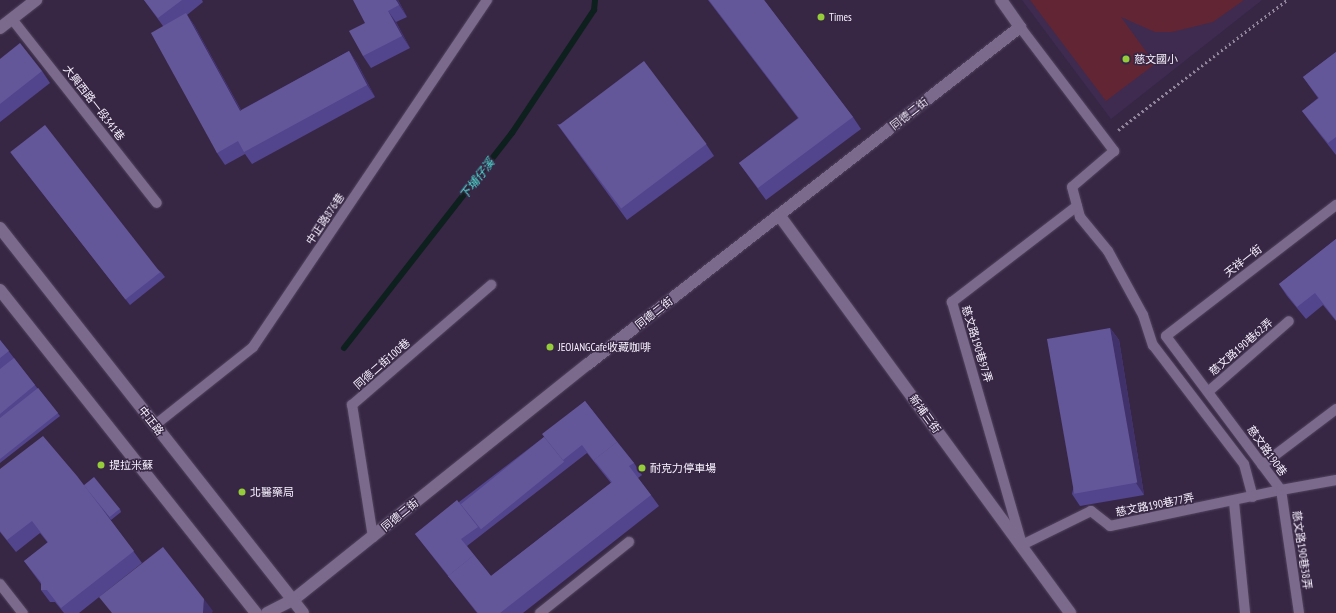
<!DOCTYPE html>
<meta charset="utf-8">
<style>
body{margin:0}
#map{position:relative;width:1336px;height:613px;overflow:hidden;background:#372745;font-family:"PT Sans Narrow","Noto Sans TC",sans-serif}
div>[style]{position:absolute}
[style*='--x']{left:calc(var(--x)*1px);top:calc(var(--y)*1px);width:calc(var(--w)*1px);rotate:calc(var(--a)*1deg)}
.built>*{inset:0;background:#3f2b50}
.green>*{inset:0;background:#612533}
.stream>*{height:6px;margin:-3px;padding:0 3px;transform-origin:3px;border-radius:3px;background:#0e201e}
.path>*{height:2.5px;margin-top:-1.25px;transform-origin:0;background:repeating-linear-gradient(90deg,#90859a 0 2px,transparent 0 5px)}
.roads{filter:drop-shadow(0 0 1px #52445d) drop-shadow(0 0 1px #52445d)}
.lane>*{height:10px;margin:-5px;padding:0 5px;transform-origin:5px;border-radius:5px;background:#7c6a8d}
.street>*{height:12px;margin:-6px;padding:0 6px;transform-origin:6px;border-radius:6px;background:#7c6a8d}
.secondary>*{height:12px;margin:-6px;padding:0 6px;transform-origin:6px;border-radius:6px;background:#7c6a8d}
.wall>*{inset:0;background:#52458d}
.shaded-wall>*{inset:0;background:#40316b}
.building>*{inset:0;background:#645799;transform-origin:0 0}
.dots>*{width:11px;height:11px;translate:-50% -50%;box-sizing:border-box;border:2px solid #372745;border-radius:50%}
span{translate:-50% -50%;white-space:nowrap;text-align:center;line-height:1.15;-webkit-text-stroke:3px #372745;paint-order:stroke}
.poi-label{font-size:11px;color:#f7f1fd}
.left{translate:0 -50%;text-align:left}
.street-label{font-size:11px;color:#f7f1fd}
.water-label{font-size:12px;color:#4dded3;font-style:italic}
</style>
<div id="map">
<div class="built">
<div style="clip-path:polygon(1022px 0,1262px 0,1111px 119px)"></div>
</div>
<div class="green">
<div style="clip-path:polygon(1030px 0,1244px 0,1213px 22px,1172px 32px,1155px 32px,1121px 17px,1155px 64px,1106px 101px)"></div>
</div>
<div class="stream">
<div style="--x:344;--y:348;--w:273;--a:-52"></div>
<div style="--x:512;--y:133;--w:148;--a:-56.3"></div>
<div style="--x:594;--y:10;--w:10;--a:-84"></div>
</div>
<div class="path">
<div style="--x:1118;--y:130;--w:213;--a:-37.6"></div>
</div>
<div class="roads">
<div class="lane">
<div style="--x:12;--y:19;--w:234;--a:51.8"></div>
<div style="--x:1020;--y:27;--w:156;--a:52.8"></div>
<div style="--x:1114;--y:151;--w:55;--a:139.4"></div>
<div style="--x:1072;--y:187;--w:31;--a:75"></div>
<div style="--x:1080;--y:217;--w:44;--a:50.5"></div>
<div style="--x:1108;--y:251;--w:73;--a:61.3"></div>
<div style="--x:1143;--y:315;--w:32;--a:72"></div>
<div style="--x:1153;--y:345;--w:150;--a:52.6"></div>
<div style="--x:1244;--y:464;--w:34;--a:75"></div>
<div style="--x:1077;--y:206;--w:158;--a:142.5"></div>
<div style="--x:952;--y:302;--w:253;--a:73.9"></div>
<div style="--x:1022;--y:545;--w:77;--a:-26.2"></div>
<div style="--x:1091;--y:511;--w:24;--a:38"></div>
<div style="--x:1110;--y:526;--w:175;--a:-11.9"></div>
<div style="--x:1281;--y:490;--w:192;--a:-126.8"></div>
<div style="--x:1166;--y:336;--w:215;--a:-37.6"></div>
<div style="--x:1209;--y:391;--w:106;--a:-41.2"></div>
<div style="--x:155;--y:425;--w:125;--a:-38.5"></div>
<div style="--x:253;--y:347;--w:419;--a:-56"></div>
<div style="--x:1262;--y:465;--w:93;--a:-37.1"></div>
<div style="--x:1234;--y:502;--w:112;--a:84.3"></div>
<div style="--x:373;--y:537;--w:134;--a:-99"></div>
<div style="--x:352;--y:405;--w:184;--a:-40.8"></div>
<div style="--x:0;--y:584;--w:37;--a:52"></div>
<div style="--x:540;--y:613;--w:114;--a:-38.6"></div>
<div style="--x:1299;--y:613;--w:124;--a:-98.3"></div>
<div style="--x:1281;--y:490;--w:56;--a:-10.3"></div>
</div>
<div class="street">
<div style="--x:779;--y:215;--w:493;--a:53.8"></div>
<div style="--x:267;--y:613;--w:29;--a:-27"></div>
<div style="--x:293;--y:600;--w:378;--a:-38.7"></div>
<div style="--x:588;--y:364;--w:548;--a:-37.96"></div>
<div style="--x:1020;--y:27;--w:33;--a:-125"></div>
</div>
<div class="secondary">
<div style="--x:0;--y:28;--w:46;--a:-37.9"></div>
<div style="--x:0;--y:228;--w:490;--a:51.8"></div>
<div style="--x:0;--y:290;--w:412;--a:51.6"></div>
</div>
</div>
<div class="wall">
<div style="clip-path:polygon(144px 0,202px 0,203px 2px,187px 15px,194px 25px,241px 110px,349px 51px,357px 63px,375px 97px,252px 164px,245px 154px,225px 165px,217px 153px,163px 26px)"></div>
<div style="clip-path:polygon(398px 0,407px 17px,396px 22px,410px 48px,371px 68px,363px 56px,365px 23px)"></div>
<div style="clip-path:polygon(708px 0,764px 0,853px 117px,861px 129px,766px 200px,739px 163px,798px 118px)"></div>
<div style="clip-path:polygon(1336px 52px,1336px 155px,1311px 123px,1302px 111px,1318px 98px,1303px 77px)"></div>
<div style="clip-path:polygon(0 59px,42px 71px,50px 83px,0 122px)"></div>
<div style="clip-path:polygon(557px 124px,706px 144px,714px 156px,627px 220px)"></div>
<div style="clip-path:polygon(10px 152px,161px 272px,165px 277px,130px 305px)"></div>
<div style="clip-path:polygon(1336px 239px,1336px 321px,1323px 305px,1306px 319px,1287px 296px,1279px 284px)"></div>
<div style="clip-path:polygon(1110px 328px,1119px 340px,1144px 495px,1080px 506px,1072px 494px)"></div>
<div style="clip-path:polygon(0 340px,38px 389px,38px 388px,60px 416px,0 463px)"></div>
<div style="clip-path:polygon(evenodd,585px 401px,634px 463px,642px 475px,638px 478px,651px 495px,659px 506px,523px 613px,477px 613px,415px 534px,459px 502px,544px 437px,585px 401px,587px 453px,611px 483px,491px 576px,467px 546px,587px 453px)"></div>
<div style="clip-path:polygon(0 469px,84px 485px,120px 509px,121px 512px,111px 520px,101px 507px,142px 563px,79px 613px,64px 613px,55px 602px,50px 602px,41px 590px,41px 584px,24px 561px,48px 543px,40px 533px,16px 552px,0 532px)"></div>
</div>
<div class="shaded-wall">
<div style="clip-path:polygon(396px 0,398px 0,407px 17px,399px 5px)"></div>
<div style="clip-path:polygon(388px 11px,396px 22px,410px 48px,402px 36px)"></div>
<div style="clip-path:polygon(186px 13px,194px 25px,248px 123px,240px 111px)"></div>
<div style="clip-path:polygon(349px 51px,357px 63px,375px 97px,367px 85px)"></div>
<div style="clip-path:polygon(1110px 328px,1119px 340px,1144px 495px,1136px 483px)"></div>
<div style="clip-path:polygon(204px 599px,213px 611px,212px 613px,203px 613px)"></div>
</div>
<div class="building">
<div style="clip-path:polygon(144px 0,182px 0,158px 18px)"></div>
<div style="clip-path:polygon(353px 0,396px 0,399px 5px,388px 11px,402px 36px,363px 56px,349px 31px,365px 23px)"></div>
<div style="clip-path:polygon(709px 0,764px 0,853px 117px,758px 188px,739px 163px,799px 118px)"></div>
<div style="clip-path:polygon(186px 13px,240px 111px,349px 51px,367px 85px,244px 152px,238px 141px,217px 153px,151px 33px)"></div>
<div style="clip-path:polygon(20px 43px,42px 71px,0 104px,0 59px)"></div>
<div style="clip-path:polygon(1336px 52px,1336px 137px,1328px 143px,1302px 111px,1319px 98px,1303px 77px)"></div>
<div style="left:644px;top:61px;width:104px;height:107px;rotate:53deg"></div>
<div style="left:45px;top:125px;width:187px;height:44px;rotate:52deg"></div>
<div style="clip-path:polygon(1336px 239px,1336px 320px,1315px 293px,1297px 307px,1279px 284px)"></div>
<div style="left:1110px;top:328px;width:157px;height:64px;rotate:80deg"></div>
<div style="clip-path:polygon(0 340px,9px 351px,0 358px)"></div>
<div style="clip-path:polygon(14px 358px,35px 385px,0 414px,0 369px)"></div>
<div style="clip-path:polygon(38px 388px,58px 413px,0 459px,0 418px)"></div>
<div style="clip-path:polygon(585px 401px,617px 442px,594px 460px,597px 465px,582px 445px,563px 460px,542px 434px)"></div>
<div style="clip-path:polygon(43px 436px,77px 476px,134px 551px,61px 608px,47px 590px,41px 590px,41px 582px,24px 561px,48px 542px,32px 521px,7px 540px,0 531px,0 469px)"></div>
<div style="left:544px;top:437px;width:32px;height:107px;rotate:51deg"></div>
<div style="clip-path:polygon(617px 442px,634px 463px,629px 466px,651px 495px,500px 613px,478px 613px,448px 576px,474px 555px,491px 576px,612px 482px,594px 460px)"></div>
<div style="left:94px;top:477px;width:41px;height:13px;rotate:51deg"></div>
<div style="clip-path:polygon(457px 500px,478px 527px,461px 539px,474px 555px,448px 576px,452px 580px,415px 534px)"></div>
<div style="clip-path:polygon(163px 547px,204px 599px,203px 613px,112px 613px,99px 597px)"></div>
</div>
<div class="dots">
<div style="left:821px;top:17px;background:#95cc3a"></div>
<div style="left:1126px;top:59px;background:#95cc3a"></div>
<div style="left:550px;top:347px;background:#95cc3a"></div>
<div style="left:101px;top:465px;background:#95cc3a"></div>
<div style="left:642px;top:468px;background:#95cc3a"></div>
<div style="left:242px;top:492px;background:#95cc3a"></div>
</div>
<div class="poi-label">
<span class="left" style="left:829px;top:17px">Times</span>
<span class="left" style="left:1134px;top:59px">慈文國小</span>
<span class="left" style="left:558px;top:347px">JEOJANGCafe收藏咖啡</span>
<span class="left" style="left:109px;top:465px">提拉米蘇</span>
<span class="left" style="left:650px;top:468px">耐克力停車場</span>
<span class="left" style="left:250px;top:492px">北醫藥局</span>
</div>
<div class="street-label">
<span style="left:94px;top:103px;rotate:52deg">大興西路一段341巷</span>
<span style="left:909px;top:114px;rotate:-38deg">同德二街</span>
<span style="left:325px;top:219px;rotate:-56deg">中正路876巷</span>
<span style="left:1243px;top:261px;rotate:-38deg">天祥一街</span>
<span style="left:654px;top:313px;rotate:-38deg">同德二街</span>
<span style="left:977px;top:344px;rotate:73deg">慈文路190巷97弄</span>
<span style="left:1241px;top:347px;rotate:-41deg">慈文路190巷62弄</span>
<span style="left:382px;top:364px;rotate:-41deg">同德二街100巷</span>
<span style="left:925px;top:414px;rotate:54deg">新埔三街</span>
<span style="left:151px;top:421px;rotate:52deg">中正路</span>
<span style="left:1267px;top:451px;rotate:54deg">慈文路190巷</span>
<span style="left:1155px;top:505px;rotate:-11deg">慈文路190巷77弄</span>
<span style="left:400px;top:515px;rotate:-39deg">同德二街</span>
<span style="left:1302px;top:550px;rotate:82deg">慈文路190巷38弄</span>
</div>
<div class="water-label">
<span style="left:477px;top:179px;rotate:-52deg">下埔仔溪</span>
</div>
</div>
